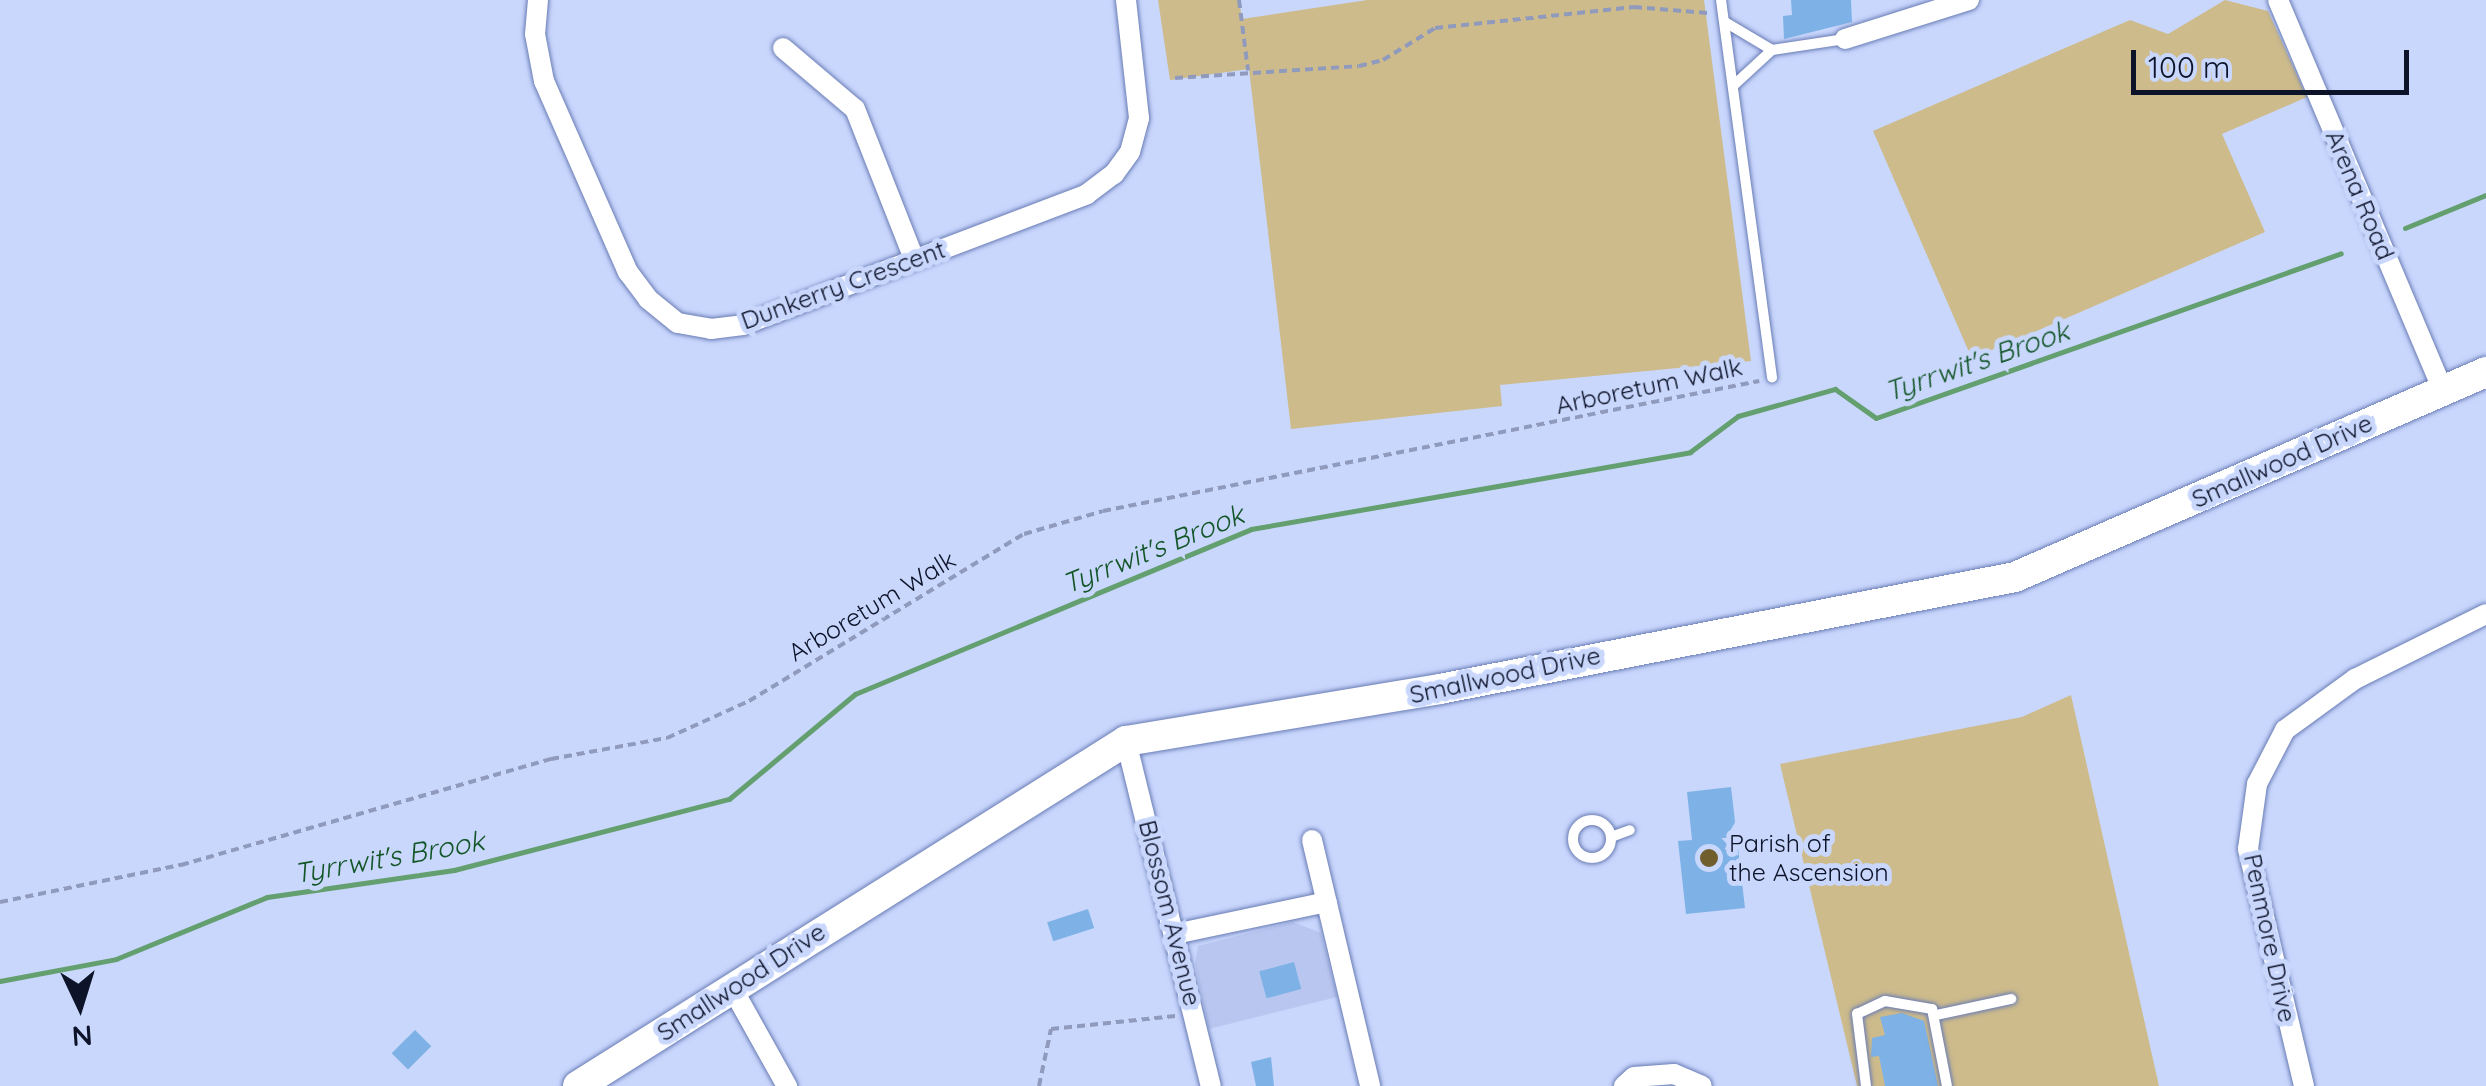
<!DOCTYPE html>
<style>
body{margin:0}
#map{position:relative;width:2486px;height:1086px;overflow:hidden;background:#c9d7fd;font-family:Quicksand,sans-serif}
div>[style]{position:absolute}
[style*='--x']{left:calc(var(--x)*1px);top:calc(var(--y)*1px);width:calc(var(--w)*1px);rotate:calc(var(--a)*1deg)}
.built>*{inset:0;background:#b9c7f0}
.green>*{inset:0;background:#cdbb8b}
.stream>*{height:5px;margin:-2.5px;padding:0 2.5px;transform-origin:2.5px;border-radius:2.5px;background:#649f70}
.building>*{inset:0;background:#7eb2e6;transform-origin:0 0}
.path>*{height:4px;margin-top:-2px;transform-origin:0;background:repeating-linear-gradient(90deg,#8f9abc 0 8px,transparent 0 13px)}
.roads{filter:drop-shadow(0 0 2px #697cb5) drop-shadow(0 0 2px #697cb5)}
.lane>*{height:10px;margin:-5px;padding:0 5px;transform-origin:5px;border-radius:5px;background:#fff}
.lane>.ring{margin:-5px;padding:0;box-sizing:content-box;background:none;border:10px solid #fff;border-radius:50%}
.street>*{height:20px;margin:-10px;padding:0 10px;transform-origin:10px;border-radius:10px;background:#fff}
.secondary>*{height:30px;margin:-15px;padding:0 15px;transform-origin:15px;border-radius:15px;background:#fff}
.dots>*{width:28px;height:28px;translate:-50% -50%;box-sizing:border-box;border:5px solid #c9d7fd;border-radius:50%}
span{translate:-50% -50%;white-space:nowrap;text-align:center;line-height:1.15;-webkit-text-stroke:10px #c9d7fd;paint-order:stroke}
.street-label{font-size:25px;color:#0d1329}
.poi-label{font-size:25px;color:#0d1329}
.left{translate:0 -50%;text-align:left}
.water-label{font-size:28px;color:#135628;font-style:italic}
.north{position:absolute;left:30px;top:956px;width:100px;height:100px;-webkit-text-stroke:8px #c9d7fd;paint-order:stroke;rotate:176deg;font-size:28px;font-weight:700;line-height:40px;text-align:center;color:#0d1329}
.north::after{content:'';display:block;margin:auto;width:35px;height:45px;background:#0d1329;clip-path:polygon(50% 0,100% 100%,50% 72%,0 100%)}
.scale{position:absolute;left:2131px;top:50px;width:278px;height:45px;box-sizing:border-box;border:5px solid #0d1329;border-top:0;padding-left:12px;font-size:30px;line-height:35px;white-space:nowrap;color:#0d1329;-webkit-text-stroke:8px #c9d7fd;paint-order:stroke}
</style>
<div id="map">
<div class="built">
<div style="clip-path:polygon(1293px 922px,1321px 933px,1337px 997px,1209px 1029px,1195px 964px,1198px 946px)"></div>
</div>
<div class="green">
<div style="clip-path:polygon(1158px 0,1239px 0,1242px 19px,1367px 0,1704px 0,1751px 361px,1500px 385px,1502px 406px,1291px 429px,1249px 69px,1170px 80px)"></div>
<div style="clip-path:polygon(2225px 0,2268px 11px,2307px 97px,2222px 134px,2265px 232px,1972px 359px,1873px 131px,2130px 20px,2168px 34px)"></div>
<div style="clip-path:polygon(2071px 695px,2159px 1086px,1857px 1086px,1780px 764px,2022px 717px)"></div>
</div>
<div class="stream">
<div style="--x:2405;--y:228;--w:87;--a:-22.2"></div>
<div style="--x:0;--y:981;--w:118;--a:-10.7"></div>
<div style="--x:116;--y:959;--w:163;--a:-22.3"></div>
<div style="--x:267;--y:897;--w:189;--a:-8.2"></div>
<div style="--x:454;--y:870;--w:284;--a:-14.5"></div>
<div style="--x:729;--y:799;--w:164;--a:-39.8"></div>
<div style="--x:855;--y:694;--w:429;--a:-22.6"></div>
<div style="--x:1251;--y:529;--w:446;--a:-9.9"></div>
<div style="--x:1690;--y:452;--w:60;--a:-36.9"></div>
<div style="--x:1738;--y:416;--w:101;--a:-15.6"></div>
<div style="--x:1835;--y:389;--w:50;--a:35.3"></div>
<div style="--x:1876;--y:418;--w:493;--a:-19.5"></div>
</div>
<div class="building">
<div style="clip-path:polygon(1791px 0,1851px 0,1852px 22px,1784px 39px,1783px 16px,1792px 15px)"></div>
<div style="clip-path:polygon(1731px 787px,1745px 908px,1686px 914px,1678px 841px,1692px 840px,1687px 792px)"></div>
<div style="left:1088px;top:909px;width:20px;height:43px;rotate:72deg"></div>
<div style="left:1294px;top:962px;width:28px;height:36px;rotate:75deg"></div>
<div style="clip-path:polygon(1902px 1013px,1924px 1021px,1938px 1086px,1885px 1086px,1879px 1056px,1871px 1057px,1872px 1038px,1885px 1035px,1880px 1017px)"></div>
<div style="left:415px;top:1030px;width:23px;height:33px;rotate:45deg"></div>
<div style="clip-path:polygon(1271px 1057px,1274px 1086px,1256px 1086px,1251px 1062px)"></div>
</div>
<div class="path">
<div style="--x:1239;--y:0;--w:71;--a:82.7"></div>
<div style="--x:1175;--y:78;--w:184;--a:-3.7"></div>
<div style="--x:1359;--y:66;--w:25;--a:-14"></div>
<div style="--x:1383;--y:60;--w:61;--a:-31.6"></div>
<div style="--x:1435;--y:28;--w:200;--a:-6"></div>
<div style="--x:1634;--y:7;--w:74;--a:4.6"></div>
<div style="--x:0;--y:902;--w:185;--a:-11.6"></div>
<div style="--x:181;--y:865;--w:385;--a:-16"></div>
<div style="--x:551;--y:759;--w:118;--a:-10.3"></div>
<div style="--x:667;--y:738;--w:90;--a:-24.3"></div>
<div style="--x:749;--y:701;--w:322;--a:-31.3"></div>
<div style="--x:1024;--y:534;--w:82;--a:-16.2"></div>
<div style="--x:1103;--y:511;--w:669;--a:-11.21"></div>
<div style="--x:1039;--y:1086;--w:58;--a:-78.1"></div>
<div style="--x:1051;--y:1029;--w:125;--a:-6"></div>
</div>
<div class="roads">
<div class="lane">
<div style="--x:1721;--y:0;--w:381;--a:82.3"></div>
<div style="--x:1725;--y:22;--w:55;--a:30.8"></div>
<div style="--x:1772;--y:50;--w:74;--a:-8.6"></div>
<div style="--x:1734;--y:85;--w:52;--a:-42.6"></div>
<div class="ring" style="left:1573px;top:820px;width:28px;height:28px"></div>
<div style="--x:1611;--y:837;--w:20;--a:-20"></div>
<div style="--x:1936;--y:1015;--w:77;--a:-12"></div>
<div style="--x:1866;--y:1086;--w:73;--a:-97.1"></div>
<div style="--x:1857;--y:1014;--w:31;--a:-25"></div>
<div style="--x:1885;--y:1001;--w:48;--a:9.7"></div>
<div style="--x:1932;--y:1009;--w:78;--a:79"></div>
</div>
<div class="street">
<div style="--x:538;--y:0;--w:34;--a:95"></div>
<div style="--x:535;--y:34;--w:48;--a:79.2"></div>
<div style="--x:544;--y:81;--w:209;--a:66.3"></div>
<div style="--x:628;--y:272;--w:34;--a:53"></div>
<div style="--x:648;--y:299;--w:38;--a:39"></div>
<div style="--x:678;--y:323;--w:34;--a:10"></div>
<div style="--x:711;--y:329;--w:32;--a:-7"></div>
<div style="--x:743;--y:325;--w:368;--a:-20.8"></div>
<div style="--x:1087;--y:194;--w:34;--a:-37"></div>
<div style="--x:1114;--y:174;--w:27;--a:-54"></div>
<div style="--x:1130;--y:152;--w:35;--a:-75"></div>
<div style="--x:1139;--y:118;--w:119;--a:-96.3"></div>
<div style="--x:2278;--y:0;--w:423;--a:67.1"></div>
<div style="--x:1845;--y:39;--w:130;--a:-17.5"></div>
<div style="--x:783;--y:48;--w:94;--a:40.3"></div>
<div style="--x:855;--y:109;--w:161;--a:68.5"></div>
<div style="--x:1126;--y:741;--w:355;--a:76.2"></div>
<div style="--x:1312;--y:840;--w:253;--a:76.7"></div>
<div style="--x:1175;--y:934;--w:155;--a:-11.9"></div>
<div style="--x:731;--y:986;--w:115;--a:60.8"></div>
<div style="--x:1624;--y:1086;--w:13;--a:-42"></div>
<div style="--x:1634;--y:1077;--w:40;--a:-4.3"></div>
<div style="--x:1674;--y:1074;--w:30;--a:23"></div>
<div style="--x:2304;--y:1086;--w:244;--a:-103.3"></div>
<div style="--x:2248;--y:849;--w:66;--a:-82.1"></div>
<div style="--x:2257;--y:784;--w:61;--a:-62.6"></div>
<div style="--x:2285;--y:730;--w:87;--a:-36.1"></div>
<div style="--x:2355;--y:679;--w:146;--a:-26.4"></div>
</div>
<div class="secondary">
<div style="--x:578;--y:1086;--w:648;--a:-32.19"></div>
<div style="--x:1126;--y:741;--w:318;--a:-9.4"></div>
<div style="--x:1440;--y:689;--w:586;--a:-11.02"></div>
<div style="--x:2015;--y:577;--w:514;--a:-23.52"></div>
</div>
</div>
<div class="dots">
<div style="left:1709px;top:858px;background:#715e2d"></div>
</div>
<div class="street-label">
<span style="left:2360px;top:195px;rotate:67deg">Arena Road</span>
<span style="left:843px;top:285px;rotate:-20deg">Dunkerry Crescent</span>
<span style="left:1649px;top:386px;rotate:-12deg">Arboretum Walk</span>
<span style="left:2282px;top:461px;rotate:-24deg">Smallwood Drive</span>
<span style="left:872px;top:606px;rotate:-31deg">Arboretum Walk</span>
<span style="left:1505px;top:675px;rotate:-12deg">Smallwood Drive</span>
<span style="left:1170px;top:913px;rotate:76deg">Blossom Avenue</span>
<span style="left:2270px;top:938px;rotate:78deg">Penmore Drive</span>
<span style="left:741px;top:982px;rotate:-33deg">Smallwood Drive</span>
</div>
<div class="poi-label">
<span class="left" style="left:1729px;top:858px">Parish of<br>the Ascension</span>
</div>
<div class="water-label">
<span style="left:1977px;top:361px;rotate:-19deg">Tyrrwit's Brook</span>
<span style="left:1153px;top:549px;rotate:-22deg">Tyrrwit's Brook</span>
<span style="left:389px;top:857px;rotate:-10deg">Tyrrwit's Brook</span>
</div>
<div class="north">N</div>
<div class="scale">100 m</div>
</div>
